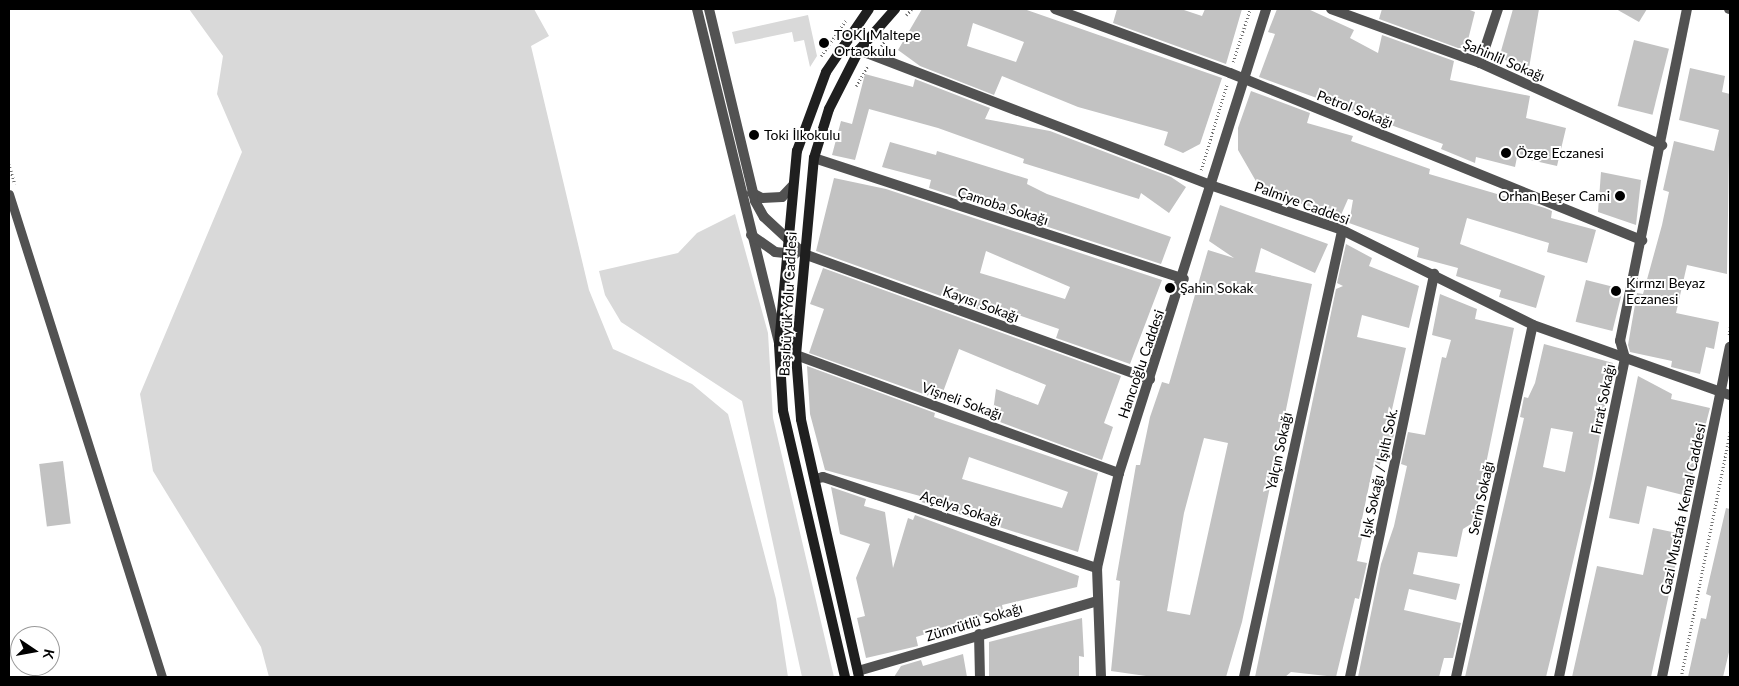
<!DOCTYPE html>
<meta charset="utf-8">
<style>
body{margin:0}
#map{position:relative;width:1739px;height:686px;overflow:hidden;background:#fff;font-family:Lato,sans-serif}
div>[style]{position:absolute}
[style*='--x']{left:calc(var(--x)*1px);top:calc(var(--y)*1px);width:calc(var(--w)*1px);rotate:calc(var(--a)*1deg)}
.green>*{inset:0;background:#d9d9d9}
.building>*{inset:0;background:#c2c2c2;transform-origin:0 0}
.path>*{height:2.5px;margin-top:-1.25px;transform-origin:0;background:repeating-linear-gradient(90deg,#747474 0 1px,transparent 0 3.5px)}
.service>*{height:9px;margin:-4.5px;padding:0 4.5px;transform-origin:4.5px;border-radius:4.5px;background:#525252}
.minor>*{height:10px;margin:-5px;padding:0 5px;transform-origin:5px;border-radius:5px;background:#525252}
.tertiary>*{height:10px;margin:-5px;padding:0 5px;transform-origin:5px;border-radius:5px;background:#525252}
.secondary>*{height:10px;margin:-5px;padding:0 5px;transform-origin:5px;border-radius:5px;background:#1f1f1f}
.dots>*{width:14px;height:14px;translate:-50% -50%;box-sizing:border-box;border:2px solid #fff;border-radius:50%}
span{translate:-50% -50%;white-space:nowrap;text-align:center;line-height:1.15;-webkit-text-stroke:4px #fff;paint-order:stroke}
.poi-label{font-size:14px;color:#000}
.left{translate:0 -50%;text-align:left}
.right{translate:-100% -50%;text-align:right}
.street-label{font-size:14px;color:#000}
.frame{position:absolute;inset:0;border:10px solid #000;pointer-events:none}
.north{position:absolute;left:10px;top:626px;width:50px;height:50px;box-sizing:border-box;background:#fff;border:1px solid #999;border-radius:50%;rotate:102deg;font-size:14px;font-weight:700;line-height:20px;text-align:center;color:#000}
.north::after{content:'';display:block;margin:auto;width:18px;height:22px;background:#000;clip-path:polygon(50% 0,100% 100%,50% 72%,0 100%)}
</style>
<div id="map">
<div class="green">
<div style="clip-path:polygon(189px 9px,534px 9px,549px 36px,531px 46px,589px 290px,613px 349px,692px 384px,728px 414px,776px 599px,788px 677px,269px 677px,261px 647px,153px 471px,140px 394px,242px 152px,217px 94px,223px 56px)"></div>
<div style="clip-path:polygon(808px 15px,817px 56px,810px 67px,804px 40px,794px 42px,792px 32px,735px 44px,732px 32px)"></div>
<div style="clip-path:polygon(735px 214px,768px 333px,773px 418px,834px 677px,802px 677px,742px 401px,621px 322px,605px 295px,599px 271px,678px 253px,697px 233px)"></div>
</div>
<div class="building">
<div style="clip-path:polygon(evenodd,922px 9px,1024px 9px,1222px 78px,1200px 144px,1183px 153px,1164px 145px,1168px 132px,1078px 107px,1002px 76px,994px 95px,920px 66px,898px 50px,922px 9px,973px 23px,1024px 42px,1016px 62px,967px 46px,973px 23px)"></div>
<div style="clip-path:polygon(1117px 9px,1181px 9px,1202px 16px,1205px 9px,1242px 9px,1226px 64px,1113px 23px)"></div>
<div style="clip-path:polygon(1277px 9px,1308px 9px,1354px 30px,1350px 38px,1378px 53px,1382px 35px,1454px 61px,1450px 80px,1530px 96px,1526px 118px,1566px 128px,1557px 166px,1517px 157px,1515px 167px,1476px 157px,1475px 163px,1441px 149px,1443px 144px,1259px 77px,1275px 34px,1268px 32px)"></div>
<div style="clip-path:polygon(1382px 9px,1467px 9px,1475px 12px,1466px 48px,1458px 48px,1379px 19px)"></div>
<div style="clip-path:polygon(1513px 9px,1539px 9px,1529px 68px,1499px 58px)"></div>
<div style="clip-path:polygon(1616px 9px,1647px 9px,1639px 22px)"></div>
<div style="left:1634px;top:40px;width:36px;height:68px;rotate:14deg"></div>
<div style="clip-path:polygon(1690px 68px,1725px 76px,1722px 92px,1730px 94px,1727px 274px,1687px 265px,1676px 313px,1719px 322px,1714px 349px,1706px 347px,1700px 374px,1671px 367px,1672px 361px,1630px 352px,1628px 345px,1637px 293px,1643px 294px,1662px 225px,1669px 192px,1663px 190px,1674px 141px,1714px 151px,1719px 130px,1679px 120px)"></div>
<div style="clip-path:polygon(865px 74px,913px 87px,915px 79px,990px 108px,985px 119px,1050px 131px,1171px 177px,1186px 187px,1169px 213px,1141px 193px,1139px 199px,1023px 163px,1024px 159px,938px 128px,869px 109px,855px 160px,832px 155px,841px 121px,852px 124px)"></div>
<div style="clip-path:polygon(1251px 91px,1310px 113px,1307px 123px,1353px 136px,1351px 141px,1430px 169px,1429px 174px,1545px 208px,1552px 211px,1551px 218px,1596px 230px,1587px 263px,1547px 252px,1549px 243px,1467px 218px,1460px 244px,1545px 276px,1536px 308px,1499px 297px,1501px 290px,1456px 276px,1458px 268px,1417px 257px,1419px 248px,1349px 223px,1353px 200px,1348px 199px,1341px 215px,1295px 202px,1296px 198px,1257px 183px,1238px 150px,1238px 128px)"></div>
<div style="clip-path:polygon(890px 142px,936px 155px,937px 151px,1028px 179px,1027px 184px,1047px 194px,1171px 237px,1161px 264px,929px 188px,931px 180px,882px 167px)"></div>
<div style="clip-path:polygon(1601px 172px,1641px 180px,1636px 225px,1598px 212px)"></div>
<div style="clip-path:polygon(evenodd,834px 178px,886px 189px,1162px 280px,1130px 364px,1056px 338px,1059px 329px,1012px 313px,1010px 321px,816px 251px,834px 178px,986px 251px,1070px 287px,1065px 299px,980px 273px,986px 251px)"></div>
<div style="clip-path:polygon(evenodd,1220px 205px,1328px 244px,1315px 273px,1261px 248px,1255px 272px,1312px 284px,1242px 622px,1226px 677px,1153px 677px,1111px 671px,1120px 581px,1116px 580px,1136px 465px,1140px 465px,1150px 417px,1162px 382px,1169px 384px,1208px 250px,1234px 258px,1209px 241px,1220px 205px,1204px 438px,1228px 443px,1190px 615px,1167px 611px,1184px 513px,1204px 438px)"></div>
<div style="clip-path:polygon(1346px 244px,1372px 258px,1369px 266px,1419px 286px,1409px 328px,1362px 315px,1357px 337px,1406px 348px,1388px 427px,1395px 429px,1388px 462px,1381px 460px,1379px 468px,1373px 467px,1359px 533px,1363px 534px,1357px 561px,1367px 563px,1359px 599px,1355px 598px,1336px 677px,1291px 672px,1285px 677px,1255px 677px,1336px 289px,1343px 286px,1337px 283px)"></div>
<div style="clip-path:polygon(823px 268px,1121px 376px,1104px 423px,1113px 427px,1102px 460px,992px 419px,996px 389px,1038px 405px,1046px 385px,959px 349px,940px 400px,809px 353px,824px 309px,810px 304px)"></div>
<div style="left:1586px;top:280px;width:38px;height:43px;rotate:14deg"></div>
<div style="clip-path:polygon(1440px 294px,1477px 309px,1475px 319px,1514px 328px,1474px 522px,1463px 529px,1457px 557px,1418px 552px,1413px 574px,1460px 584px,1456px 600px,1409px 589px,1404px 610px,1461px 623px,1453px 658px,1444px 658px,1439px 677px,1358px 677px,1381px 564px,1394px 526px,1407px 466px,1401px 464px,1408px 432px,1425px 435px,1442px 357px,1446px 358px,1451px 340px,1432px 335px)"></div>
<div style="clip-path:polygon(evenodd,1544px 344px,1613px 363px,1592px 479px,1554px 644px,1546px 677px,1465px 677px,1524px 418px,1520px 417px,1524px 397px,1528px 398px,1535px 383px,1544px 344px,1551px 428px,1573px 432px,1565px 472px,1543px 467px,1551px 428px)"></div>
<div style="clip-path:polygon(evenodd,807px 366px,935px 413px,934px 417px,1098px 473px,1078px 552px,918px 501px,920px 496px,825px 470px,810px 414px,807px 366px,969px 457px,1068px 492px,1062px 508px,962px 479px,969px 457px)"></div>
<div style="clip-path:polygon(1638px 376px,1672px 394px,1671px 399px,1710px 408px,1687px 496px,1647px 486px,1639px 524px,1609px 518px)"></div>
<div style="left:63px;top:461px;width:63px;height:24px;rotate:83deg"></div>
<div style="clip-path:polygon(831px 487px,866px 499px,864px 506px,885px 512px,893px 568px,908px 518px,913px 520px,915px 515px,1079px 576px,1077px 587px,1002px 605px,1003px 610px,916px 637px,918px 646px,866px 658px,857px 618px,865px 616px,856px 578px,870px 544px,840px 534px)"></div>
<div style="clip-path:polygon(1726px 508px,1730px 509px,1730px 648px,1723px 677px,1688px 677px,1701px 618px,1706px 619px,1711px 596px,1706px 594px)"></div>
<div style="clip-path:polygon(1653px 528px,1682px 534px,1651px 677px,1572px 677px,1597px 566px,1643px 575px)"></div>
<div style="clip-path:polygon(1082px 618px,1084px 657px,1079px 656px,1079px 677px,989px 677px,989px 642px)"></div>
<div style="clip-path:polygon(963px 654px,967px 677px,894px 677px,901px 666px,921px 660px,923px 666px)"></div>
</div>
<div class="path">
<div style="--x:906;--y:15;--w:8;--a:-45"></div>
<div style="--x:881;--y:46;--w:14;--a:-51"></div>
<div style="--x:821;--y:56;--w:44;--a:-55.2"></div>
<div style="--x:1233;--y:62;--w:56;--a:-72.2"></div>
<div style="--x:856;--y:86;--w:24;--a:-60"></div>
<div style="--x:9;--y:164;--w:21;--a:73"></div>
<div style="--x:1201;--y:170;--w:90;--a:-73.2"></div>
<div style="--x:1729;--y:335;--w:8;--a:-83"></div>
<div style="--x:1681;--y:677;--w:251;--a:-78.7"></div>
</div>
<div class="service">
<div style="--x:9;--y:194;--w:507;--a:72.42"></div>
</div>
<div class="minor">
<div style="--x:1055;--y:9;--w:186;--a:20.1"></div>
<div style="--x:1230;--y:73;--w:445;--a:22.1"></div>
<div style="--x:1331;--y:9;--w:158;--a:19.9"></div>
<div style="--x:1480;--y:63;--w:200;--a:24.3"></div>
<div style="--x:1729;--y:9;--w:1;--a:0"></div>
<div style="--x:859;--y:50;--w:379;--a:21"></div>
<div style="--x:1213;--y:186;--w:136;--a:18.8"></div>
<div style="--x:1342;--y:230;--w:213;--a:26.4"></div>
<div style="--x:1533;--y:325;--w:209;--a:19.6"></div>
<div style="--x:1480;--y:63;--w:57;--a:-71.6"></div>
<div style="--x:814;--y:158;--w:389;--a:18.1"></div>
<div style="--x:804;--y:254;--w:368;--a:19.9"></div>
<div style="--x:796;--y:355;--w:344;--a:20.1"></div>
<div style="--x:815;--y:479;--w:8;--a:-14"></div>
<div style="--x:823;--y:477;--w:289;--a:18.4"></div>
<div style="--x:979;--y:634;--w:43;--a:88.7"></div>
<div style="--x:858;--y:671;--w:249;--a:-16.3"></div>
<div style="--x:1244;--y:677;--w:458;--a:-77.6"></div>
<div style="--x:1350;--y:677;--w:412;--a:-78.2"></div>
<div style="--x:1456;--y:677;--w:360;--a:-77.7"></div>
<div style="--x:1559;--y:677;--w:326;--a:-78.3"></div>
<div style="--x:1625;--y:358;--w:18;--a:-106"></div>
<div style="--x:1620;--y:341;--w:339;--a:-78.6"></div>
</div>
<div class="tertiary">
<div style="--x:697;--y:9;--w:344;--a:76.2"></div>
<div style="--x:709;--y:9;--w:197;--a:76.5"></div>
<div style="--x:755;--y:201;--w:18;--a:61"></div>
<div style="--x:764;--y:217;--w:54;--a:42.8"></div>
<div style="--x:752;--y:193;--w:11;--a:27"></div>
<div style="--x:762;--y:198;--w:20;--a:-3"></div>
<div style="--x:782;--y:197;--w:16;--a:-47"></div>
<div style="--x:751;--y:235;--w:29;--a:35"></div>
<div style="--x:775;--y:252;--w:20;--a:6"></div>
<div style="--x:1101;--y:677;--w:109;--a:-92.1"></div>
<div style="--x:1097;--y:568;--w:98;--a:-77"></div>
<div style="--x:1119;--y:473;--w:487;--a:-72.4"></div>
<div style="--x:1662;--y:677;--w:337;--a:-78.4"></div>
</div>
<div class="secondary">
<div style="--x:845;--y:677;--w:274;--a:-103.1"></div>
<div style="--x:783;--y:410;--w:66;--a:-93.5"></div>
<div style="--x:779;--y:344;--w:194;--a:-84.7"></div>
<div style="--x:797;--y:151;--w:84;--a:-69.8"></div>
<div style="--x:826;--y:72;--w:76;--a:-55.7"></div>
<div style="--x:859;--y:677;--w:264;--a:-102.7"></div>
<div style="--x:801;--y:419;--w:64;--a:-94.5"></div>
<div style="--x:796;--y:355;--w:198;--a:-84.8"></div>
<div style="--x:814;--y:158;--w:51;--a:-73"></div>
<div style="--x:829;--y:109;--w:66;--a:-63"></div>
<div style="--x:859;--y:50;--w:55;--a:-48.7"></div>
</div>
<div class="dots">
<div style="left:824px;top:43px;background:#000"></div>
<div style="left:754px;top:135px;background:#000"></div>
<div style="left:1506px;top:153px;background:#000"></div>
<div style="left:1620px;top:196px;background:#000"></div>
<div style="left:1170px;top:288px;background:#000"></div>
<div style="left:1616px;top:291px;background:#000"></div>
</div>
<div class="poi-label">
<span class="left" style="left:834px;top:43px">TOKİ Maltepe<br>Ortaokulu</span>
<span class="left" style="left:764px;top:135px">Toki İlkokulu</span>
<span class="left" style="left:1516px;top:153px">Özge Eczanesi</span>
<span class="right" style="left:1610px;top:196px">Orhan Beşer Cami</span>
<span class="left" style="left:1626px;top:291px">Kırmzı Beyaz<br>Eczanesi</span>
<span class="left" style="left:1180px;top:288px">Şahin Sokak</span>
</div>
<div class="street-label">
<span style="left:1504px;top:60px;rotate:23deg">Şahinlil Sokağı</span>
<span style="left:1355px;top:109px;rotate:21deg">Petrol Sokağı</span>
<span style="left:1302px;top:203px;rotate:20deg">Palmiye Caddesi</span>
<span style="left:1003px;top:206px;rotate:18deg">Çamoba Sokağı</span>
<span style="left:788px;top:304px;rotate:-87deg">Başıbüyük Yolu Caddesi</span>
<span style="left:981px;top:304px;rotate:20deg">Kayısı Sokağı</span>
<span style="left:1141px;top:364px;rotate:-71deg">Hancıoğlu Caddesi</span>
<span style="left:1603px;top:399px;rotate:-78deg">Fırat Sokağı</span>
<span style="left:962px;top:401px;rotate:20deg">Vişneli Sokağı</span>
<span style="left:1279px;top:451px;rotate:-78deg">Yalçın Sokağı</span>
<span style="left:1379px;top:473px;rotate:-78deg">Işık Sokağı / Işıltı Sok.</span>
<span style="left:1481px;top:498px;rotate:-78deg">Serin Sokağı</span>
<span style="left:961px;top:508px;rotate:18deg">Açelya Sokağı</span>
<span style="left:1683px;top:509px;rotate:-78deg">Gazi Mustafa Kemal Caddesi</span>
<span style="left:974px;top:622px;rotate:-17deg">Zümrütlü Sokağı</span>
</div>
<div class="frame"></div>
<div class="north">K</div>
</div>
